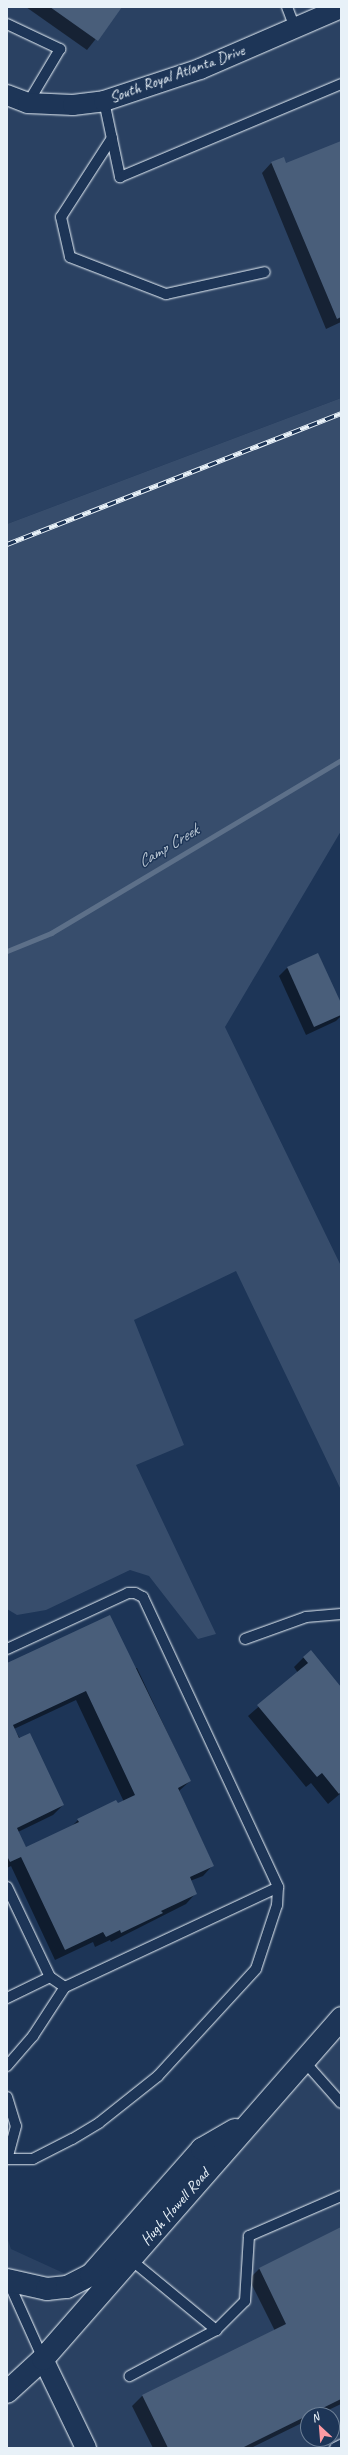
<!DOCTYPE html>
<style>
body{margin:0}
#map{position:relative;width:348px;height:2455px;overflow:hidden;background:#1d3557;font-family:Caveat,sans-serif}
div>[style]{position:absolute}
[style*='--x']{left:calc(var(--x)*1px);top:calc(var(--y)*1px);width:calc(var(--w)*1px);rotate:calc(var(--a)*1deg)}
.built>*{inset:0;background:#2a4162}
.green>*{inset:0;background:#374d6c}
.shadow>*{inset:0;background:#0007}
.stream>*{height:5px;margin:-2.5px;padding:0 2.5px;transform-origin:2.5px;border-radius:2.5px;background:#5d7089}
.building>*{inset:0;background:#495e7a}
.roads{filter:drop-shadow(0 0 1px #e8f1f8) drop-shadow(0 0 1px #e8f1f8)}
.service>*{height:10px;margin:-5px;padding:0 5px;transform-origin:5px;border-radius:5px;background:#1d3557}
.minor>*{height:20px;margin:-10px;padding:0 10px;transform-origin:10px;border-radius:10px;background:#1d3557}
.secondary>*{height:22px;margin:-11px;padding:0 11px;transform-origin:11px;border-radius:11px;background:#1d3557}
.rail>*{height:4.5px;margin-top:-2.25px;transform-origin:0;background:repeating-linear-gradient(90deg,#1d3557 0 9px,#e8f1f8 0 18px);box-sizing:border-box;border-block:1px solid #e8f1f8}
span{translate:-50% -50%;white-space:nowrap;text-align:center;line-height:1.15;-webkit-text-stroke:3px #1d3557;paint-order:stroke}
.street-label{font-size:16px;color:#e8f1f8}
.water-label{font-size:17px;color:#b7c4d1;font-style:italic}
.frame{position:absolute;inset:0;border:8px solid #e8f1f8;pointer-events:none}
.north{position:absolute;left:300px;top:2407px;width:40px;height:40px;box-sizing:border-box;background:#1d3557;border:1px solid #6e8097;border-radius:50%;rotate:334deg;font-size:11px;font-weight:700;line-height:16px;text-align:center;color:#e8f1f8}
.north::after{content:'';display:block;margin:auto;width:14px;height:18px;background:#ff9aa2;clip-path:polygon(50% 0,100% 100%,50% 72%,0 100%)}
</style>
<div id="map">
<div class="built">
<div style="clip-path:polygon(7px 7px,341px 7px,341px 398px,7px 524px)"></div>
<div style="clip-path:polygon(evenodd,341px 2002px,341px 2448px,7px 2448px,7px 2237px,11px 2249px,70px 2276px,224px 2140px,341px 2002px,308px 2415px,332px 2415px,332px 2439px,308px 2439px,308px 2415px)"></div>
</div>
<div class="green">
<div style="clip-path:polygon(341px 398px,341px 831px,225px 1027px,341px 1266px,341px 1490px,236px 1271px,134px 1320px,184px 1445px,136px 1465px,216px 1634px,198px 1639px,149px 1576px,130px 1570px,46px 1610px,17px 1615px,7px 1609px,7px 524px)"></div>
</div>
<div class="shadow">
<div style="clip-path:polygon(26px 7px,121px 7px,87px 50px)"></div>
<div style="clip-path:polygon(341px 142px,341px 322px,326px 329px,262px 173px,272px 162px,286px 165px)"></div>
<div style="clip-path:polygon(318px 954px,341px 1006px,341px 1016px,336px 1021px,306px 1035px,279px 976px,287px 968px)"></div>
<div style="clip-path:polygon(304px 1657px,341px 1688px,341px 1793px,328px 1804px,311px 1783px,306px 1787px,248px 1716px,298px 1673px,294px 1667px)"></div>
<div style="clip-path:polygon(evenodd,7px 1664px,137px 1668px,190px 1781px,179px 1791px,213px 1865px,203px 1876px,190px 1881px,196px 1893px,186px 1904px,111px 1942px,110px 1940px,95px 1947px,93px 1942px,55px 1960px,11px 1866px,7px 1868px,7px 1664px,76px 1700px,124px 1802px,78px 1820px,71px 1827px,26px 1848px,18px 1832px,53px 1815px,63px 1805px,14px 1729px,76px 1700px)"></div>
<div style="clip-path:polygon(341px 2228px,341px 2404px,318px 2415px,308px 2415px,308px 2420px,251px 2448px,153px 2448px,132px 2406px,142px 2396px,275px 2331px,249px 2279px,259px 2269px)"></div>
</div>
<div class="stream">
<div style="--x:7;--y:951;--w:48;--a:-22.2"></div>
<div style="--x:51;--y:933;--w:338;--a:-30.8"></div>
</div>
<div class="building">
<div style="clip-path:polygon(50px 7px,122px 7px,98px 41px)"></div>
<div style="clip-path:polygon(341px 141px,341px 317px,337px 319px,271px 162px,284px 157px,286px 163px)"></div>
<div style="clip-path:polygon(318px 953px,341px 1003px,341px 1015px,314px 1027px,287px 967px)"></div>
<div style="clip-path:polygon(evenodd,110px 1615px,191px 1781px,178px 1788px,214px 1866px,190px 1877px,197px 1894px,161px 1911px,163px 1913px,121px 1933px,120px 1930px,106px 1937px,103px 1932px,65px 1950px,21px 1857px,10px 1862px,7px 1856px,7px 1663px,110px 1615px,86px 1691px,135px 1795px,118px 1803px,116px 1800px,77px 1819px,79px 1822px,26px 1847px,17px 1828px,64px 1805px,30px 1733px,19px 1738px,13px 1725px,86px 1691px)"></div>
<div style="clip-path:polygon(311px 1650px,341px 1687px,341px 1792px,339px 1794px,322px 1773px,317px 1777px,257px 1705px,308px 1663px,303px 1657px)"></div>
<div style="clip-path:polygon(341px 2227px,341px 2399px,242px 2448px,168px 2448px,142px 2395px,286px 2324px,259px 2268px)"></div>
</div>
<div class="roads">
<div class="service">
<div style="--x:287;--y:7;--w:22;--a:69"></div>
<div style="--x:7;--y:24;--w:59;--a:25.3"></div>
<div style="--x:60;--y:49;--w:63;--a:120.7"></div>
<div style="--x:104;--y:101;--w:78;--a:78.1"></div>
<div style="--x:120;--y:177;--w:240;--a:-22.8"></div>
<div style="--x:112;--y:138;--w:94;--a:122.8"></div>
<div style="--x:61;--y:217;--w:41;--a:77.3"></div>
<div style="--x:70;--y:257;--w:103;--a:21.1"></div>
<div style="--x:166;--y:294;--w:101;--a:-12.5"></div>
<div style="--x:245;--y:1639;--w:65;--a:-19.8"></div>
<div style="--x:306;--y:1617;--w:35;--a:-5"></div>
<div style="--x:7;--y:1649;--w:133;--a:-24.8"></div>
<div style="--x:128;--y:1593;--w:7;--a:0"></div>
<div style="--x:135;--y:1593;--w:9;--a:27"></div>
<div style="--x:143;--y:1597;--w:320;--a:65"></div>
<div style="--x:278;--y:1887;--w:18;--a:93"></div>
<div style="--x:277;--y:1905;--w:67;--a:108.2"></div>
<div style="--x:256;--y:1969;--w:145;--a:132.5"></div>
<div style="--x:158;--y:2076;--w:75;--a:141.5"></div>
<div style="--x:99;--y:2123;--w:31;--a:149"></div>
<div style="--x:72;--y:2139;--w:44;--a:152.9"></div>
<div style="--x:33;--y:2159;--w:26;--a:180"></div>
<div style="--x:7;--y:1887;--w:100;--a:64.5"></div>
<div style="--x:50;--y:1977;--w:18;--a:34"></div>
<div style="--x:7;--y:1998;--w:48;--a:-26"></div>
<div style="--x:303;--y:2060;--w:57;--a:48.5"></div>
<div style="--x:7;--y:2066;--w:40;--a:-49"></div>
<div style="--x:33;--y:2036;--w:59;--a:-56.9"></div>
<div style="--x:65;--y:1987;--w:235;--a:-25.1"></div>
<div style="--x:7;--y:2097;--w:30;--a:73"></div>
<div style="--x:16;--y:2126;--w:34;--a:105"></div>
<div style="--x:130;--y:2259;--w:112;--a:39.5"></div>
<div style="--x:216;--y:2330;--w:98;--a:151.9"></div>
<div style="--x:8;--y:2281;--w:85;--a:65.8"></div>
<div style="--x:216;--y:2330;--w:41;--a:-45"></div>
<div style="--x:245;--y:2301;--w:65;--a:-86.5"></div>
<div style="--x:249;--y:2236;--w:100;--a:-23.5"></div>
<div style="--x:335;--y:2448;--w:7;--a:-27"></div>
</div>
<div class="minor">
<div style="--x:7;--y:95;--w:22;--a:21"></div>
<div style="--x:28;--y:103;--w:45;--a:2.5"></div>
<div style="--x:73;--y:105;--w:31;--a:-7"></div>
<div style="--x:104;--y:101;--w:101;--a:-18.4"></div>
<div style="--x:200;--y:69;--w:154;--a:-23.4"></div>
<div style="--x:43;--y:2359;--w:99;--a:64.2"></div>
</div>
<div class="secondary">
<div style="--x:7;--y:2280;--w:41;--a:12.7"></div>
<div style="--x:47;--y:2289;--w:20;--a:-6"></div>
<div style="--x:67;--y:2287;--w:27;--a:-27"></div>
<div style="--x:91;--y:2275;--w:168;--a:-48.6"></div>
<div style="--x:202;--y:2149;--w:38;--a:-30"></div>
<div style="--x:7;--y:2392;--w:49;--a:-42.5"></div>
<div style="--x:43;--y:2359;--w:453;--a:-48.8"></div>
</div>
</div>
<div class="rail">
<div style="--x:7;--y:544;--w:359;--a:-21.4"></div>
</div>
<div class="street-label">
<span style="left:177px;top:74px;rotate:-20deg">South Royal Atlanta Drive</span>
<span style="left:175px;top:2207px;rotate:-49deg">Hugh Howell Road</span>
</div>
<div class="water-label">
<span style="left:168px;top:846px;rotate:-31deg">Camp Creek</span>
</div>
<div class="frame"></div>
<div class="north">N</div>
</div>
